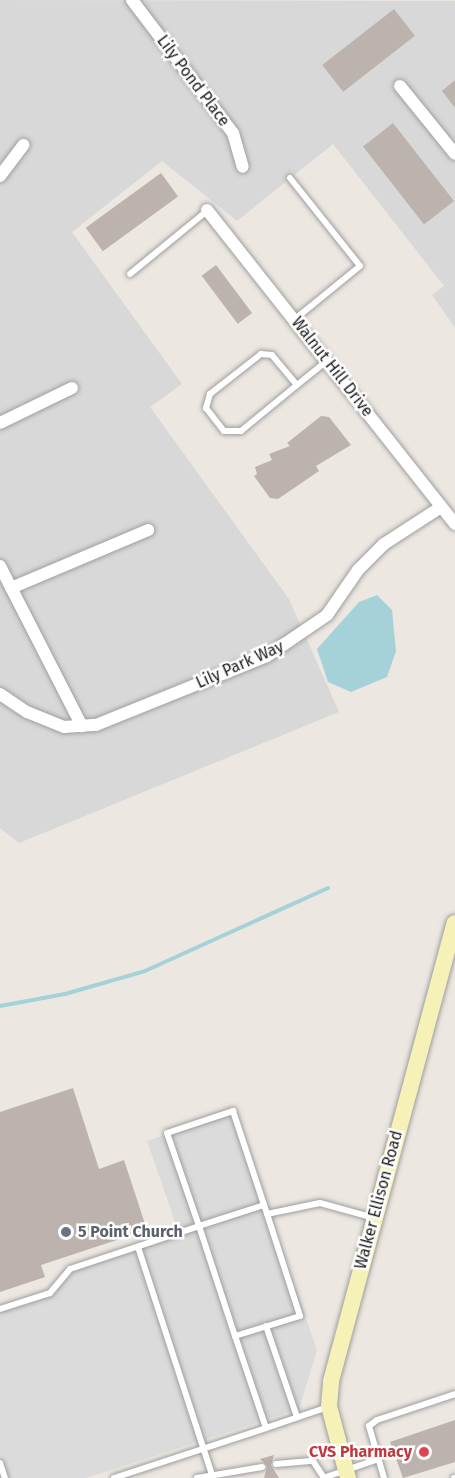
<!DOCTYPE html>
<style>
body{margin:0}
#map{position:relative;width:455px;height:1478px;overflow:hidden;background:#ece7e1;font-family:"Fira Sans",sans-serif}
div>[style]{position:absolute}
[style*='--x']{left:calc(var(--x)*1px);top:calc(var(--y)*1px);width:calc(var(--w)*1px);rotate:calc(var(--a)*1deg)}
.residential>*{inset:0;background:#d9d8d8}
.parking>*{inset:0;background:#dbdbdb}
.water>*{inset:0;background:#a4d2d8}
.stream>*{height:4px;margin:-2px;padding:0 2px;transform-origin:2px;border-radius:2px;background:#a4d2d8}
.building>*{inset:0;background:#bcb2ae;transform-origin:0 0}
.roads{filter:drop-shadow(0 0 2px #9f9f9f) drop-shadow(0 0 2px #9f9f9f)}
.lane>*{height:6px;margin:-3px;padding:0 3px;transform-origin:3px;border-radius:3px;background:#fff}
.street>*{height:12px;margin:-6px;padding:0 6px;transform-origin:6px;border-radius:6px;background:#fff}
.secondary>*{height:16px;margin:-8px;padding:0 8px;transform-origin:8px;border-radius:8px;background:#f5f1b7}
.dots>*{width:16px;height:16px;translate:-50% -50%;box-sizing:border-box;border:3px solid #fff;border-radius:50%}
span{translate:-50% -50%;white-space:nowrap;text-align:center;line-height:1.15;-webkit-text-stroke:5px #fff;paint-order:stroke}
.street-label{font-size:16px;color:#1b1b1b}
.worship-label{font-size:16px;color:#5b616d;font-weight:700}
.left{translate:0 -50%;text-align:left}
.health-label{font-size:16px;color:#be3a42;font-weight:700}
.right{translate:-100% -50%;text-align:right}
</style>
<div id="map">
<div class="residential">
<div style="clip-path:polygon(0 0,455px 1px,455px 328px,432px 295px,444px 286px,333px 144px,237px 221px,162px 161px,72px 232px,182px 384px,150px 407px,289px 599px,339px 712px,19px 843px,0 828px)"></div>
</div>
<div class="parking">
<div style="clip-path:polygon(233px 1111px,317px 1350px,299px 1409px,86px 1478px,0 1478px,0 1309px,50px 1293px,70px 1269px,179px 1233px,147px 1141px)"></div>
</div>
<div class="water">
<div style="clip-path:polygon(377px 595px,392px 610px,396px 651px,387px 677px,351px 692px,328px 682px,317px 649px,359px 602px)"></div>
</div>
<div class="stream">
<div style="--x:0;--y:1006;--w:66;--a:-10.5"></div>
<div style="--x:65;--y:994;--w:83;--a:-16"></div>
<div style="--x:145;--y:971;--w:201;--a:-24.4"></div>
</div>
<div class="building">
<div style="left:394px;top:9px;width:34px;height:91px;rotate:52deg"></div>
<div style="clip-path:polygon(455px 80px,455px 108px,442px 91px)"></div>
<div style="left:393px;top:123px;width:99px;height:38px;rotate:52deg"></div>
<div style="left:161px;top:173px;width:29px;height:93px;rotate:54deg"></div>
<div style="left:216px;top:265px;width:60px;height:18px;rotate:53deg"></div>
<div style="clip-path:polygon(321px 416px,329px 417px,351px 445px,316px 466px,319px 471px,278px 499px,270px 498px,254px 476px,257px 474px,255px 467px,272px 460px,269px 454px,290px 446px,287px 443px)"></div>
<div style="clip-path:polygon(73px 1088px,99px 1169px,124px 1160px,147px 1230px,41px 1265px,45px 1277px,0 1292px,0 1112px)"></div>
<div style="clip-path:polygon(455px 1420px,455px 1462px,403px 1478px,390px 1442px)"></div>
<div style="clip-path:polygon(274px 1455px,271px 1465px,279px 1478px,264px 1478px,267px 1466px,260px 1459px)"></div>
</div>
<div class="roads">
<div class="lane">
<div style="--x:290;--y:178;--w:112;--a:51.5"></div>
<div style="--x:360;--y:266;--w:84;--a:140.8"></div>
<div style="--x:130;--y:274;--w:99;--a:-39.3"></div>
<div style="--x:297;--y:385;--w:39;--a:-130"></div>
<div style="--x:272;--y:355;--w:11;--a:-175"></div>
<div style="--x:261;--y:354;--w:65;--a:141.9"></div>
<div style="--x:210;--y:394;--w:15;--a:106"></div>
<div style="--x:206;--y:408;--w:29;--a:52"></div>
<div style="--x:224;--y:431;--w:17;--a:0"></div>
<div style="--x:241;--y:431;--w:72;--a:-39.4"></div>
<div style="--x:297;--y:385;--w:38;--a:-39"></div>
<div style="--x:264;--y:1205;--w:68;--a:162.1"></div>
<div style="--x:199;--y:1226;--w:98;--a:-109"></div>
<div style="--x:167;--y:1133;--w:70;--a:-18.4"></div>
<div style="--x:233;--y:1111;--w:108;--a:71.7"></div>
<div style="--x:138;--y:1247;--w:243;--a:72"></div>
<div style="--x:0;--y:1309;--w:52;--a:-17.7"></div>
<div style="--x:50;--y:1293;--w:31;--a:-50"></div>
<div style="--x:70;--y:1269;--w:136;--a:-18.4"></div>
<div style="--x:199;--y:1226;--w:116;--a:71.9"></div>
<div style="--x:266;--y:1326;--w:96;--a:71.2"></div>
<div style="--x:328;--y:1407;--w:65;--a:161.3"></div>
<div style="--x:266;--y:1428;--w:97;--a:-108.6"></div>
<div style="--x:235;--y:1336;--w:68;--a:-17.1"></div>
<div style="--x:300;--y:1316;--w:107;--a:-107.9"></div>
<div style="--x:267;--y:1214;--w:54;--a:-11.7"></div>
<div style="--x:320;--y:1203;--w:56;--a:15.5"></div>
<div style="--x:0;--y:1463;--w:16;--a:72"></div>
<div style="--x:276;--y:1464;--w:37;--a:-5"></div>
<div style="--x:313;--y:1461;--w:17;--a:57"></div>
<div style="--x:114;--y:1478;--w:160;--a:-18.2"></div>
<div style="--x:197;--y:1478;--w:66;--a:-9.6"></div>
<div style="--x:323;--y:1478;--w:56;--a:-18.8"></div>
<div style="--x:384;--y:1478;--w:54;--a:-106.1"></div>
<div style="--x:369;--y:1426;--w:10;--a:-37"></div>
<div style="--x:377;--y:1420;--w:82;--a:-18.4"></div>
<div style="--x:454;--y:1478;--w:1;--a:0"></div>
</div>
<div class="street">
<div style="--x:132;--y:0;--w:167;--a:52.8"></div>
<div style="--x:233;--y:133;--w:35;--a:74"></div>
<div style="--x:400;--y:86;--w:87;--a:51"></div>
<div style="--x:0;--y:176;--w:39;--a:-53"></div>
<div style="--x:207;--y:210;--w:400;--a:51.7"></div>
<div style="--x:0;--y:423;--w:80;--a:-25.9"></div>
<div style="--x:0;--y:566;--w:180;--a:62.9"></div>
<div style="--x:11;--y:588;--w:149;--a:-22.9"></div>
<div style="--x:0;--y:694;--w:32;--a:34"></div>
<div style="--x:27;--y:712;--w:40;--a:22"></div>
<div style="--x:64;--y:727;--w:32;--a:-4"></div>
<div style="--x:96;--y:725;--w:184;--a:-22"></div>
<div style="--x:267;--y:656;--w:73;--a:-34.3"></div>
<div style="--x:327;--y:615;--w:55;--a:-55.4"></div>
<div style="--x:358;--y:570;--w:37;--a:-45"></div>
<div style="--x:384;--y:544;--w:68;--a:-33"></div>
</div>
<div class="secondary">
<div style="--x:348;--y:1478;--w:74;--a:-104.8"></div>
<div style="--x:329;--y:1406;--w:25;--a:-85"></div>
<div style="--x:331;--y:1381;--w:474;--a:-74.9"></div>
</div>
</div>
<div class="dots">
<div style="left:66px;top:1232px;background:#6b7280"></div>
<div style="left:424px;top:1452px;background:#e0444e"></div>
</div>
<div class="street-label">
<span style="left:193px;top:81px;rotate:53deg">Lily Pond Place</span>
<span style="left:332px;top:367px;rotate:52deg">Walnut Hill Drive</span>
<span style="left:240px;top:665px;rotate:-24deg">Lily Park Way</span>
<span style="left:379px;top:1200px;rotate:-75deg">Walker Ellison Road</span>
</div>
<div class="worship-label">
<span class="left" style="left:78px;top:1232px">5 Point Church</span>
</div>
<div class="health-label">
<span class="right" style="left:412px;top:1452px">CVS Pharmacy</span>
</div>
</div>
